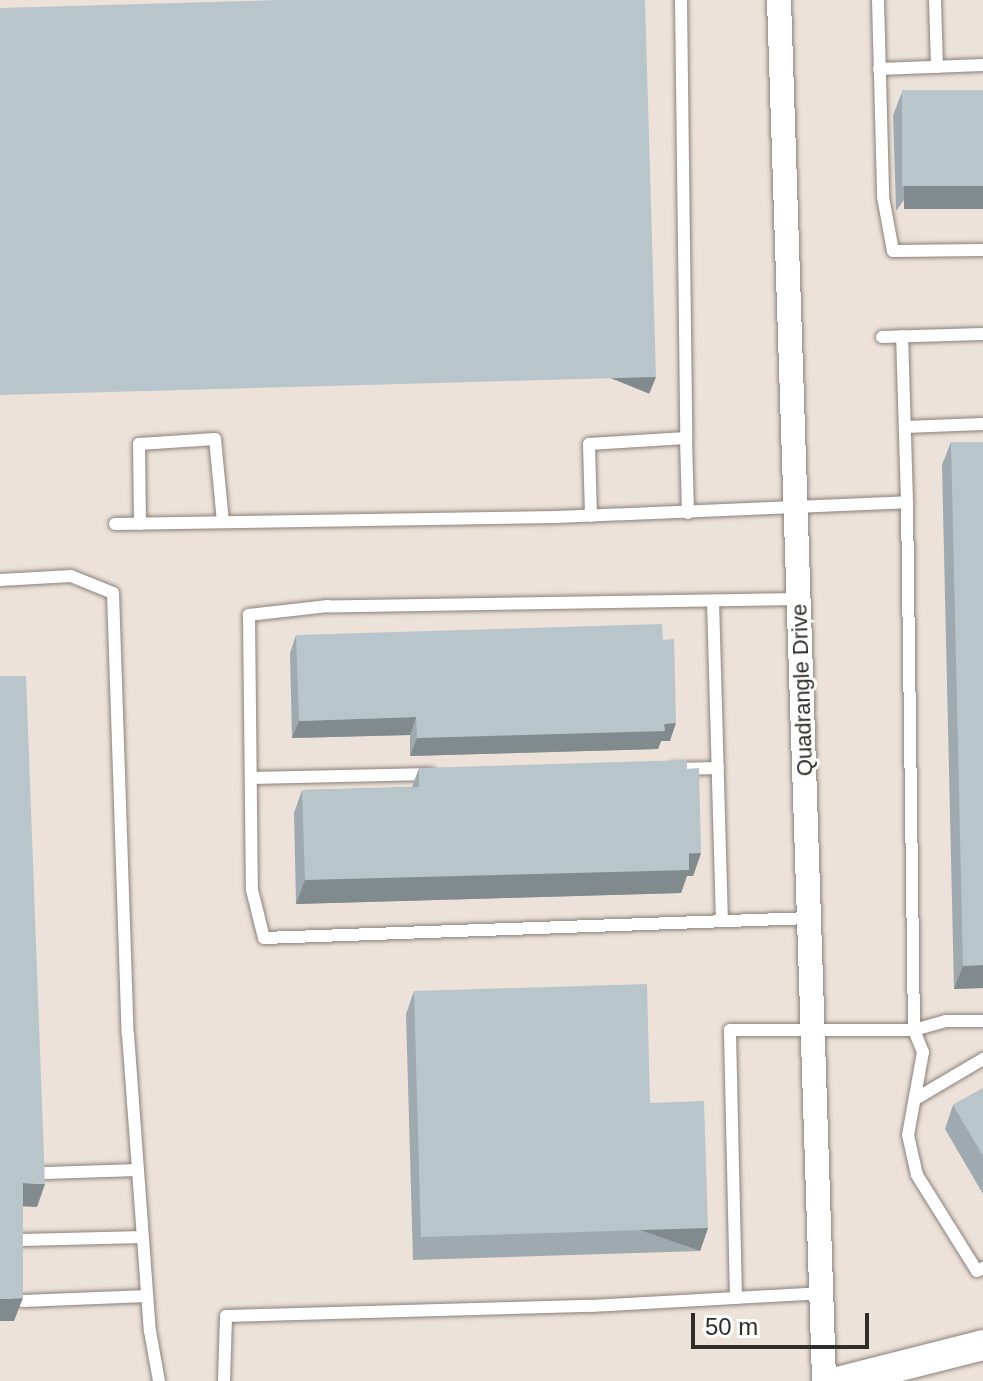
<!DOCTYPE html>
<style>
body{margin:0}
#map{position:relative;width:983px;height:1381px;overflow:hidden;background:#ede2d9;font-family:Arial,sans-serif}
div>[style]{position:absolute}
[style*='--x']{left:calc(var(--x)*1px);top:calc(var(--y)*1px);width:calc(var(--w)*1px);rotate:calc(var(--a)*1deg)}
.roads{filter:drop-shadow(0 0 2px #8b8179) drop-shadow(0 0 2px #8b8179)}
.service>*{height:12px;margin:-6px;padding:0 6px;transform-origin:6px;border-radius:6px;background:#fff}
.minor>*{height:24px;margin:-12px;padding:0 12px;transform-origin:12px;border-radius:12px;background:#fff}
.tertiary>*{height:30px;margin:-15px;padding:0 15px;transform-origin:15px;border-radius:15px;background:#fff}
.wall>*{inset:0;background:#9eaaaf}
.shaded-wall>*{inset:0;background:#818b8e;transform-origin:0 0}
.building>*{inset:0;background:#b8c6cb;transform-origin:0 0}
span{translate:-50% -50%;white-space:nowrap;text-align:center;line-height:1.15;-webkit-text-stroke:6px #fff;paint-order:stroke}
.street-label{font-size:22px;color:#302c29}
.scale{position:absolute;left:691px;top:1313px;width:178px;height:36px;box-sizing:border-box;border:4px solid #302c29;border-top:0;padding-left:10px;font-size:24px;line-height:28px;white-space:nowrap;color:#302c29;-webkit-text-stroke:6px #fff;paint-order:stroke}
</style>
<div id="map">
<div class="roads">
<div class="service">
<div style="--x:681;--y:0;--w:438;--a:89.3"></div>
<div style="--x:878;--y:0;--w:197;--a:88.5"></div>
<div style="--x:883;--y:197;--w:55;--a:79.5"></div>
<div style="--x:893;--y:251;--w:90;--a:-0.6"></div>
<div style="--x:935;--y:0;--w:67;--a:88.3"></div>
<div style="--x:879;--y:69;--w:104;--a:-2.2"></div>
<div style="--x:882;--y:337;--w:101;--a:-1.7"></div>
<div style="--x:905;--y:427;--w:78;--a:-2.2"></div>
<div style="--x:907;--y:502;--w:528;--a:89.24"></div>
<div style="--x:914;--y:1030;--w:33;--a:-16"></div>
<div style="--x:946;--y:1021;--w:37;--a:0"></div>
<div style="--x:591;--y:516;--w:72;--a:-91.6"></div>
<div style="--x:589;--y:444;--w:97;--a:-3.5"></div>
<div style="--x:686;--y:438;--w:75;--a:88.5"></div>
<div style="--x:115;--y:524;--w:441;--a:-0.9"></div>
<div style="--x:556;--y:517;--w:351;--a:-2.4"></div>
<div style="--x:907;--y:502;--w:166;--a:-91.7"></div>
<div style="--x:140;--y:524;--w:80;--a:-90.7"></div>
<div style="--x:139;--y:444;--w:76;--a:-3.8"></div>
<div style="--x:215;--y:439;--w:83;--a:84.5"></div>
<div style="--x:0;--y:580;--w:71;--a:-3.2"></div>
<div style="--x:71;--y:576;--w:45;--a:22"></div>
<div style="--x:113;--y:593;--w:441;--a:88.1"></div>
<div style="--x:128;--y:1034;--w:298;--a:85.8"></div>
<div style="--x:150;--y:1331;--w:51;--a:79.8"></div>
<div style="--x:799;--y:599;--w:471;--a:179.1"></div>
<div style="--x:328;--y:606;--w:80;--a:173.5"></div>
<div style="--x:249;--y:615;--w:275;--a:89.4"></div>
<div style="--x:252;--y:890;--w:49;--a:76"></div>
<div style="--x:264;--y:938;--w:545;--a:-2.1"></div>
<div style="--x:713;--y:601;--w:320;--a:88.4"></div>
<div style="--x:673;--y:769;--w:45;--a:-1.3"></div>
<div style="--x:251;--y:778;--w:180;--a:-1.3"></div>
<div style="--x:917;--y:1098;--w:77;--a:-30.6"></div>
<div style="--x:45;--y:1173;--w:93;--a:-1.8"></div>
<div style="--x:22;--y:1240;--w:121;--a:-1.4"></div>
<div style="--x:736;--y:1298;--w:268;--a:-91.3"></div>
<div style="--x:730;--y:1030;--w:184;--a:0"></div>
<div style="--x:914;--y:1030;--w:24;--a:68"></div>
<div style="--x:923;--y:1052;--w:84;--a:100.2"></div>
<div style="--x:908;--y:1135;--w:41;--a:77.3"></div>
<div style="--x:917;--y:1175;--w:113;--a:58"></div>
<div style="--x:977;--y:1271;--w:7;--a:-27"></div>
<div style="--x:23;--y:1301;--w:124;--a:-2.3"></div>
<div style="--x:224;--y:1381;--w:65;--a:-88.2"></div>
<div style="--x:226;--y:1316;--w:365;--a:-1.6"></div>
<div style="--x:591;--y:1306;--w:230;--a:-3.2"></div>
</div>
<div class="minor">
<div style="--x:779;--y:0;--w:1382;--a:88.13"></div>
</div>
<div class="tertiary">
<div style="--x:841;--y:1381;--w:146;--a:-14.2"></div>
</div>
</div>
<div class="wall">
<div style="clip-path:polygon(983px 90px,896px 211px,893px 115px,902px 92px)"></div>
<div style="clip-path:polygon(951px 442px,983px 988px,954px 989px,942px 465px)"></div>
<div style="clip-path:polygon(296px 635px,670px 741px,661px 741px,658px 749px,410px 756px,410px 735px,292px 738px,290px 653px)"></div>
<div style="clip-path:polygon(419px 768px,687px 769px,701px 853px,693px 876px,687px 876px,681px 893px,296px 904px,294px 813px,302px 790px,412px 787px)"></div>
<div style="clip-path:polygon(414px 991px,650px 1103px,708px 1228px,700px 1251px,413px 1260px,406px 1014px)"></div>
<div style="clip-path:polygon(983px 1088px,983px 1194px,945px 1129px,953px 1105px)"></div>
</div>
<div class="shaded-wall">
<div style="left:983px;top:186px;width:23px;height:79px;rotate:90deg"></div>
<div style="left:656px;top:377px;width:18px;height:656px;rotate:112deg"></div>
<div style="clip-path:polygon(416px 717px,410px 735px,292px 738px,299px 721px)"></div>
<div style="clip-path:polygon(676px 723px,670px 741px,661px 741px,658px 749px,410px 756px,417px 738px)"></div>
<div style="clip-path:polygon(701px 853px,693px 876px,687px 876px,681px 893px,296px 904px,305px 880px)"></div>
<div style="clip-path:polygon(983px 965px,983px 988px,954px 989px,963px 966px)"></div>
<div style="clip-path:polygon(23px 1183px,45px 1184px,37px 1207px,14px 1206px)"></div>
<div style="left:708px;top:1228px;width:24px;height:287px;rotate:109deg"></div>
<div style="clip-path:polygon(23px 1298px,14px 1321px,0 1321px,0 1299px)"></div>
</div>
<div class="building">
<div style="clip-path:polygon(279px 0,645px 0,656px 377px,0 395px,0 8px)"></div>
<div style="left:983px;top:90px;width:96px;height:81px;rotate:90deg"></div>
<div style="clip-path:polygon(951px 442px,983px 442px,983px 965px,963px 966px)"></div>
<div style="clip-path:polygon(662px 624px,663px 640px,674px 639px,676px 723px,664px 723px,665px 731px,417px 738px,416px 717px,299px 721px,296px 635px)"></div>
<div style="clip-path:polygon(0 676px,26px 676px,45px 1184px,23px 1183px,23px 1298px,0 1299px)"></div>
<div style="clip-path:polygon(687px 760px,687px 769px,699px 768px,701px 853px,689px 853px,689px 870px,305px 880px,302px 790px,419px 787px,419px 768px)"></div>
<div style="clip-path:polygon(647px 984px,650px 1103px,704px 1101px,708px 1228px,421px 1237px,414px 991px)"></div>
<div style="clip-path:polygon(983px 1088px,983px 1156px,953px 1105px)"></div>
</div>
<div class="street-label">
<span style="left:802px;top:690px;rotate:-92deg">Quadrangle Drive</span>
</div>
<div class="scale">50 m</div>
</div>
